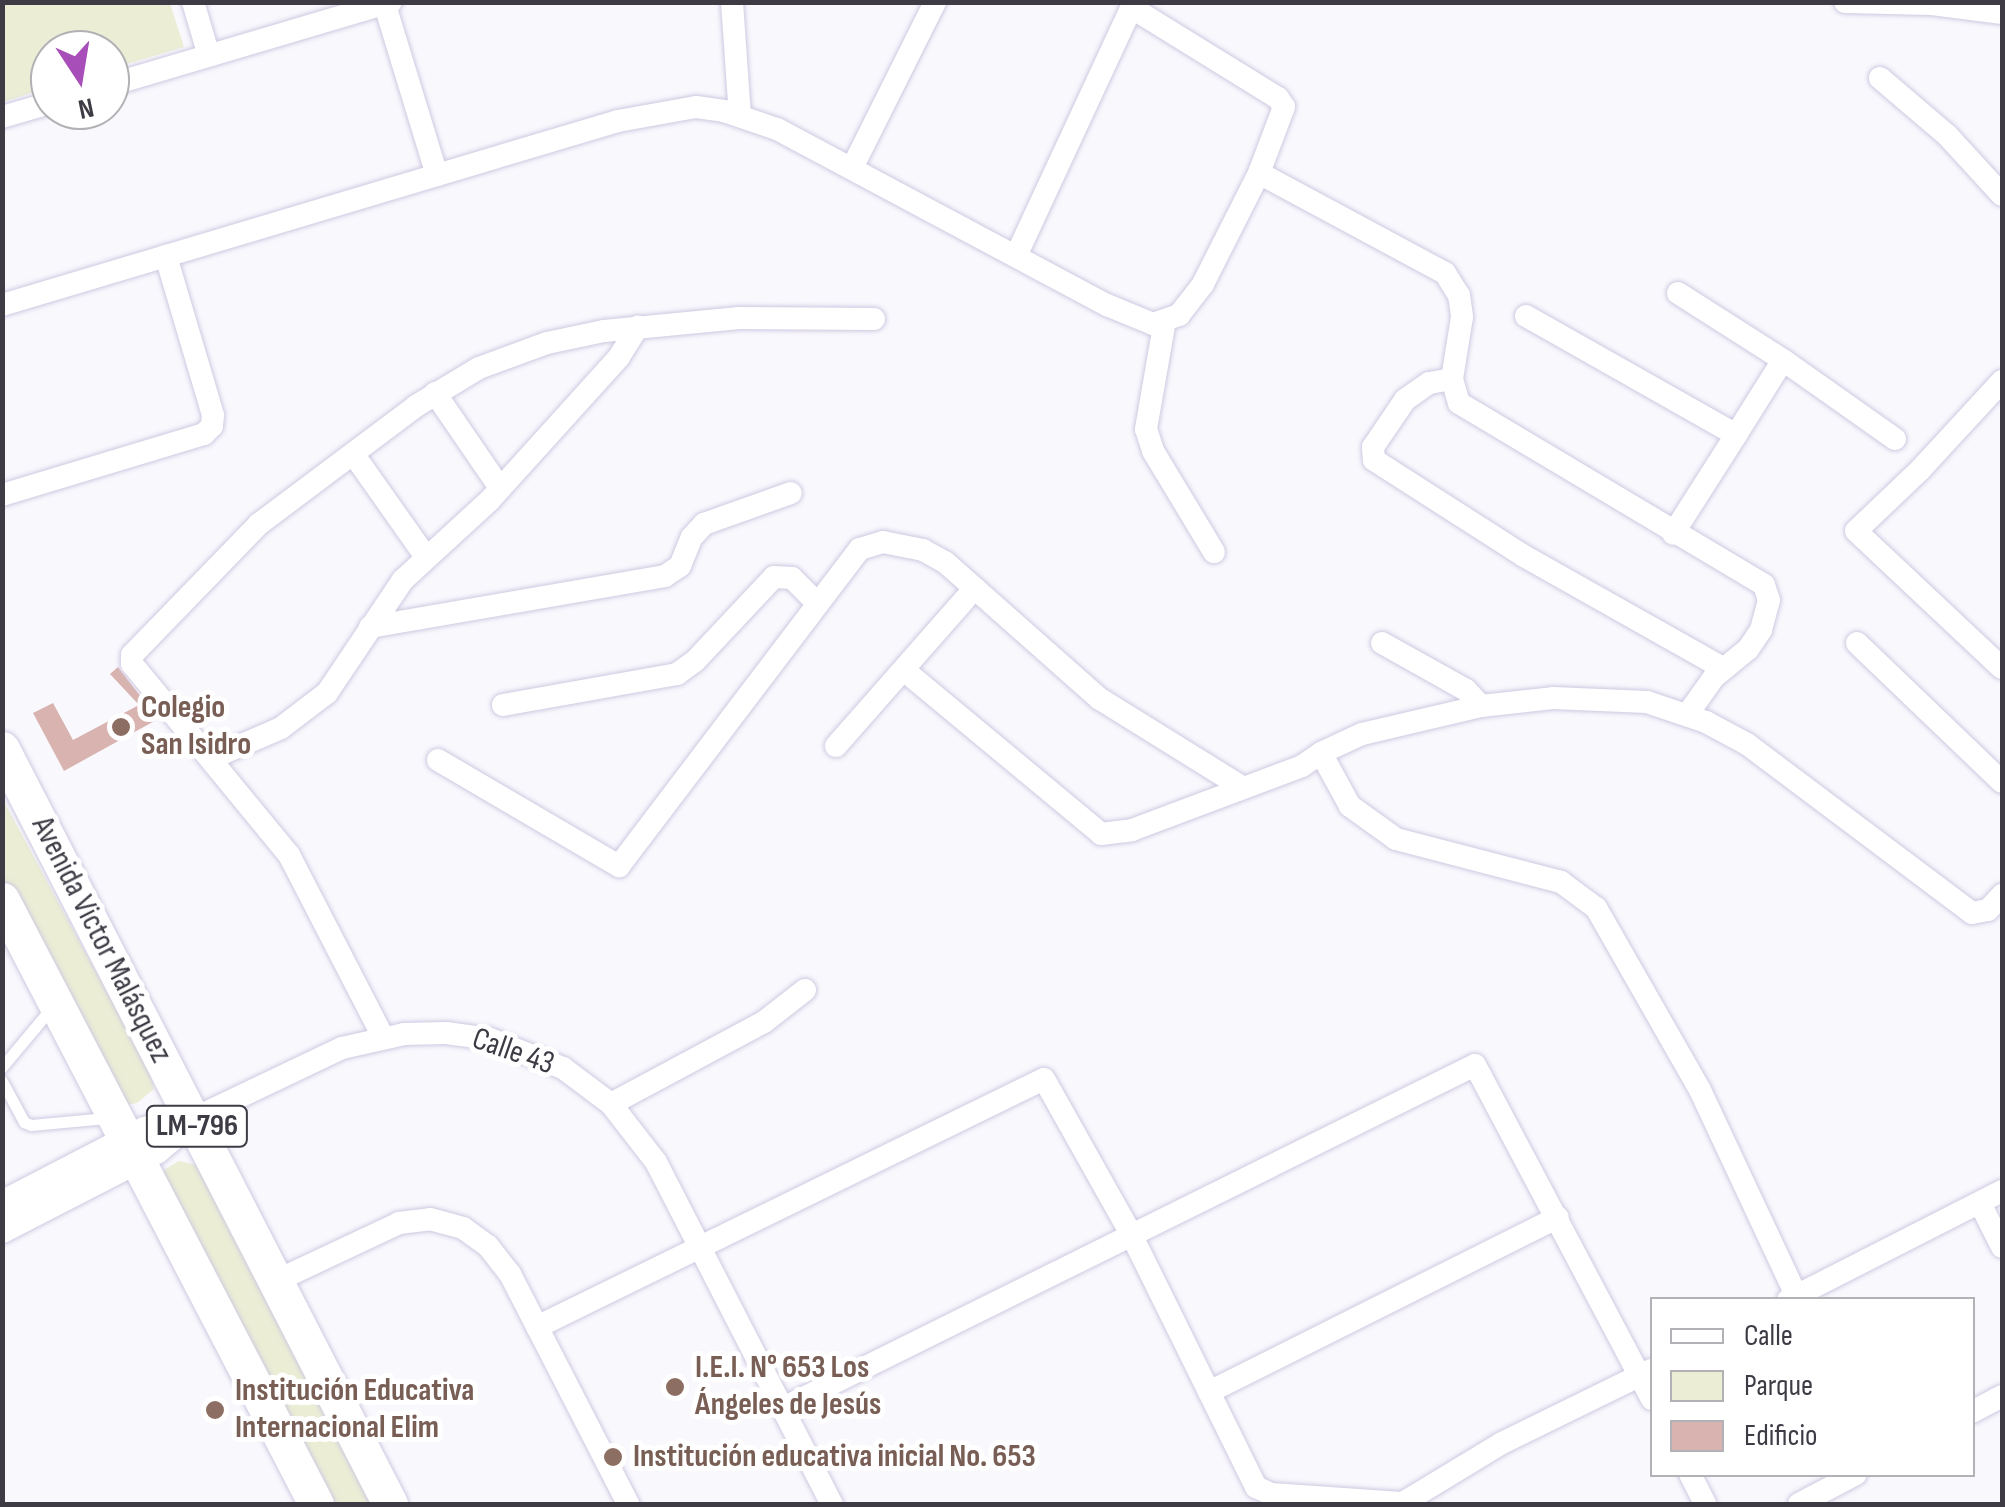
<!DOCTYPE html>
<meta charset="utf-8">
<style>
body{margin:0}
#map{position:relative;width:2005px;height:1507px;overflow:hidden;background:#f9f8fd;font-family:"Sofia Sans Condensed",sans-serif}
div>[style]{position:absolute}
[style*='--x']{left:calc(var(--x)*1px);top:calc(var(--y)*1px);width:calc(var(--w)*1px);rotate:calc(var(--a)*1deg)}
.green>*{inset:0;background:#ebeed5}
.building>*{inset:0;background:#d8b3af}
.roads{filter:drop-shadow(0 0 2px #cfc9e1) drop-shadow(0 0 2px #cfc9e1)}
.service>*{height:11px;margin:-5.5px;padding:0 5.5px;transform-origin:5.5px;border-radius:5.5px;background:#fff}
.minor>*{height:22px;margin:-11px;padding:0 11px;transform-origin:11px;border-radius:11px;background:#fff}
.tertiary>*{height:28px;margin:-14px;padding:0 14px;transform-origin:14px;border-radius:14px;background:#fff}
.primary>*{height:35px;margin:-17.5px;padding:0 17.5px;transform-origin:17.5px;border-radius:17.5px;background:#fff}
.dots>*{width:28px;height:28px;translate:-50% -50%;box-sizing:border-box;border:5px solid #fff;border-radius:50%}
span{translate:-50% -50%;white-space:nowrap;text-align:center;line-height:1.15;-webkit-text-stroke:10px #fff;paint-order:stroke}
.shield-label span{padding:2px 8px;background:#fff;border:2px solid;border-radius:8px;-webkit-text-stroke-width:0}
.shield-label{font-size:30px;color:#3e3b45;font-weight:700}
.education-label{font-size:32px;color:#785e54;font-weight:700}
.left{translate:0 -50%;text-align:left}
.street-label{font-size:32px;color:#3e3b45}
.frame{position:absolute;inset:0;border:5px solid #3e3b45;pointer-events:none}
.legend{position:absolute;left:1650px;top:1297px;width:325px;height:180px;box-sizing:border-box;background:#fff;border:2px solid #b2b1b5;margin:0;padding:12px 18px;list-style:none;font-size:30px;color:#3e3b45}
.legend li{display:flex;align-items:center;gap:20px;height:50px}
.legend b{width:50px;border:2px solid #b2b1b5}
.north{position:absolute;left:30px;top:30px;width:100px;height:100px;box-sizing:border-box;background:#fff;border:2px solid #b2b1b5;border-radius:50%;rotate:168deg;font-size:28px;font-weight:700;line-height:40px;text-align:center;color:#3e3b45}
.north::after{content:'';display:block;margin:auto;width:35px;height:45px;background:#a74eb9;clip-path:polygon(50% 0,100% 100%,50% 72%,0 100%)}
</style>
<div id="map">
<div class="green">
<div style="clip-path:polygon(3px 2px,170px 3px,184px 47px,110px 69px,110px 50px,50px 50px,50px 87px,3px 102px)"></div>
<div style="clip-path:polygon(2px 798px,150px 1072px,154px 1089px,137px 1103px,125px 1105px,110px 1089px,3px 878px)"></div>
<div style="clip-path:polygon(179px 1161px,197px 1165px,377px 1504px,326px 1504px,162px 1171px)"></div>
</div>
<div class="building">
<div style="clip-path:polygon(118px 667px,158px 719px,64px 771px,33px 713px,53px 703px,73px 740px,139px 705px,110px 674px)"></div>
</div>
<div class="roads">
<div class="service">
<div style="--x:2;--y:1067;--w:80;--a:-50.1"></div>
<div style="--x:2;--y:1081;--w:47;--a:61.8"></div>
<div style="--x:24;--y:1122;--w:8;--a:23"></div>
<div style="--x:31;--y:1125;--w:76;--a:-5.3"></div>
</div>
<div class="minor">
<div style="--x:193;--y:2;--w:56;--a:73.5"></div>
<div style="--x:384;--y:2;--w:181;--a:73"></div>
<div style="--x:732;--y:2;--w:114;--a:86"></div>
<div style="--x:1845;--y:2;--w:87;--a:1.3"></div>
<div style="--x:1932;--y:4;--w:71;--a:7.3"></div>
<div style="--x:1880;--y:78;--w:88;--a:40.4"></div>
<div style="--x:1947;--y:135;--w:81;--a:47.5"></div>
<div style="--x:110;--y:85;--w:293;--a:-16.5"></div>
<div style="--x:2;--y:117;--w:50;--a:-16.3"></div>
<div style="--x:852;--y:168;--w:186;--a:-63.4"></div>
<div style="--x:1259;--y:173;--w:211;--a:28.3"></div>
<div style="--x:1445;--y:273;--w:26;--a:58"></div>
<div style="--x:1459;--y:295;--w:22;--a:82"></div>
<div style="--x:1462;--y:317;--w:63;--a:99.2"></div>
<div style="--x:1452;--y:379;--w:25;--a:74"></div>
<div style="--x:1459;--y:403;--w:355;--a:30.8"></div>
<div style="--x:1764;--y:585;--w:16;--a:72"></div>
<div style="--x:1769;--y:600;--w:31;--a:105"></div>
<div style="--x:1761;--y:630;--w:23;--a:124"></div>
<div style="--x:1748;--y:649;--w:44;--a:140.5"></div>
<div style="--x:1714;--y:677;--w:47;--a:125.4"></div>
<div style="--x:1017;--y:254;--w:278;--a:-65.1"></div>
<div style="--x:1678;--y:293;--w:125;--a:32.5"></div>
<div style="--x:1783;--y:360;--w:89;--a:122.1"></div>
<div style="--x:2;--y:305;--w:643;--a:-16.63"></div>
<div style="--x:618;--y:121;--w:79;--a:-10.2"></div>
<div style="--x:696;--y:107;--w:28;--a:8"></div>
<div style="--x:724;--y:111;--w:56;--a:18.8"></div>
<div style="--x:777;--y:129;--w:374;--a:28.1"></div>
<div style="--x:1107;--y:305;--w:50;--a:22.4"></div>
<div style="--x:1153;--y:324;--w:28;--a:-19"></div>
<div style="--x:1179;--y:315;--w:39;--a:-52"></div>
<div style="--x:1203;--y:284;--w:124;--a:-63.2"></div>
<div style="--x:1259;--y:173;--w:71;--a:-69.3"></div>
<div style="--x:1284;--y:107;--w:11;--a:-124"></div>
<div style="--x:1278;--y:98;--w:172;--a:-148.3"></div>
<div style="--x:1526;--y:316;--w:241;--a:29.5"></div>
<div style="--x:1736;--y:435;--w:117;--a:122.5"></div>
<div style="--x:1165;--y:320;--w:111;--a:99.9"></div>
<div style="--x:1146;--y:429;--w:23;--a:72"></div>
<div style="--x:1153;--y:451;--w:118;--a:58.9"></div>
<div style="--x:1783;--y:360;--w:137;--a:35.2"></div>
<div style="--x:1452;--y:379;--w:23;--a:170"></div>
<div style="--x:1429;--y:383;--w:29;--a:145"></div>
<div style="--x:1405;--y:400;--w:57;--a:124.2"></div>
<div style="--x:1373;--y:447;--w:13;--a:86"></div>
<div style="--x:1374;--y:460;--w:178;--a:32.6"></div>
<div style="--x:1524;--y:556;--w:228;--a:29.4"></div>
<div style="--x:2002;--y:381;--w:121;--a:132.7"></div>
<div style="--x:1920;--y:470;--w:88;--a:136.4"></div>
<div style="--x:1856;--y:531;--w:200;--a:43.2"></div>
<div style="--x:435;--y:393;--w:115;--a:55.6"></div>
<div style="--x:354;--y:455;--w:125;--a:54.8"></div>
<div style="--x:2;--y:495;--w:211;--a:-16.8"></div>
<div style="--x:204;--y:434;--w:11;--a:-45"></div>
<div style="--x:212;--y:426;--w:11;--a:-85"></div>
<div style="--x:213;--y:415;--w:166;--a:-106.5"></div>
<div style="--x:370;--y:627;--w:299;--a:-9.8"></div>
<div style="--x:665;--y:576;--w:18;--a:-34"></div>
<div style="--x:680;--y:566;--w:31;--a:-68"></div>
<div style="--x:692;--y:537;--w:18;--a:-47"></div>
<div style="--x:704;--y:524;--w:92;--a:-19.6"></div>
<div style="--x:1382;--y:643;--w:96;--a:29.2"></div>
<div style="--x:1466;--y:690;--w:22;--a:47"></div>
<div style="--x:1857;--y:643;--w:201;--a:43.8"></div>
<div style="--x:905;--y:671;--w:255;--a:39.7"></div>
<div style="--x:1101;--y:834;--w:31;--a:-7"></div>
<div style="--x:1132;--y:830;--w:182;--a:-20.6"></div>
<div style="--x:1302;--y:766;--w:23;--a:-34"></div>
<div style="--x:503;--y:705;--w:177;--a:-10.1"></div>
<div style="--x:677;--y:674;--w:22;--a:-36"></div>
<div style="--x:695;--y:661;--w:115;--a:-46.8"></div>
<div style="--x:774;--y:577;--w:18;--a:3"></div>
<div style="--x:792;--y:578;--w:35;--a:45"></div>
<div style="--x:836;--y:746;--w:210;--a:-48.7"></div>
<div style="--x:212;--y:758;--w:75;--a:-23.5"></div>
<div style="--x:281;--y:728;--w:58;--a:-37.3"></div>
<div style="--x:327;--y:693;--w:136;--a:-56.1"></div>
<div style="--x:403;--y:580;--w:117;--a:-42.6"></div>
<div style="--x:489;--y:501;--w:194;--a:-47.9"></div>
<div style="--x:619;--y:357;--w:36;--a:-58"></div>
<div style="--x:438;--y:760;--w:210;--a:30.4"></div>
<div style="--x:619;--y:866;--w:398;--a:-52.8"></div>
<div style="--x:860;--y:549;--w:24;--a:-17"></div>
<div style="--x:883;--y:542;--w:41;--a:11.3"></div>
<div style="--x:923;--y:550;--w:25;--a:29"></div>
<div style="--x:945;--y:562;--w:207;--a:41.5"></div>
<div style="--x:1100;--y:699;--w:167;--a:31.8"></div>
<div style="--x:383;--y:1037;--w:205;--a:-117.3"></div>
<div style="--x:289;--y:855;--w:247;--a:-129.4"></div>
<div style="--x:132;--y:664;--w:9;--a:-90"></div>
<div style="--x:132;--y:655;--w:182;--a:-45.9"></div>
<div style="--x:259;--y:524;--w:196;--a:-36.9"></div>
<div style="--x:416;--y:406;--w:74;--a:-31.1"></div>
<div style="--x:479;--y:368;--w:72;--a:-20.2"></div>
<div style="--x:547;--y:343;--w:58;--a:-11.9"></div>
<div style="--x:604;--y:331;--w:136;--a:-5.5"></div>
<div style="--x:739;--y:318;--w:135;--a:0.4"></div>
<div style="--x:611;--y:1104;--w:174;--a:-28.2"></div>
<div style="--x:764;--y:1022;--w:52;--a:-38"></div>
<div style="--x:193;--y:1119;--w:165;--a:-25.5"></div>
<div style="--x:342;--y:1048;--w:64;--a:-12.7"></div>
<div style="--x:404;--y:1034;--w:42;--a:-1.4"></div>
<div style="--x:446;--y:1033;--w:44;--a:7.8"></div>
<div style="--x:490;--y:1039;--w:79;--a:21.7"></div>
<div style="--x:563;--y:1068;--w:60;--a:36.9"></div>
<div style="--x:611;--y:1104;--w:73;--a:52.2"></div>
<div style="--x:656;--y:1162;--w:385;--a:62.8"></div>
<div style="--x:1980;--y:1203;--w:49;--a:63.4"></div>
<div style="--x:276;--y:1281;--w:136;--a:-25.2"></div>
<div style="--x:399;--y:1223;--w:31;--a:-7"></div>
<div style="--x:430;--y:1219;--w:34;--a:15"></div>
<div style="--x:463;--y:1228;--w:31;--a:36"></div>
<div style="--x:488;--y:1246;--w:36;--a:52"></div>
<div style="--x:510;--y:1274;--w:259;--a:62.8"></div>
<div style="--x:1796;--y:1295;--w:226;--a:-115.1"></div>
<div style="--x:1700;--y:1090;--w:210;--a:-119.7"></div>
<div style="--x:1596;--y:908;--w:44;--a:-143.4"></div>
<div style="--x:1561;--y:882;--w:171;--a:-165.4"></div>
<div style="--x:1396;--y:839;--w:57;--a:-144.3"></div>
<div style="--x:1350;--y:806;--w:60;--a:-118.7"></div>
<div style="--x:1321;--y:753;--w:45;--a:-24.9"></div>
<div style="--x:1362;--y:734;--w:122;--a:-13.2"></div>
<div style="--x:1481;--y:706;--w:72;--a:-6.3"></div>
<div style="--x:1553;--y:698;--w:94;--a:2.4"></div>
<div style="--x:1647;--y:702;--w:62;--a:18.7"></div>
<div style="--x:1706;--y:722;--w:47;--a:28.2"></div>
<div style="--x:1747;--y:744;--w:281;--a:36.9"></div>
<div style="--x:1972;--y:913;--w:16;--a:-11"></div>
<div style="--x:1988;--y:910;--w:21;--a:-47"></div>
<div style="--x:1788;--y:1300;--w:240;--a:-27"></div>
<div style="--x:537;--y:1327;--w:564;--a:-26.07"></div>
<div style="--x:1044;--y:1079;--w:180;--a:60.7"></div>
<div style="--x:1132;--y:1236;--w:280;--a:63.7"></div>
<div style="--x:1256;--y:1487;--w:17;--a:25"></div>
<div style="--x:1271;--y:1494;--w:145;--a:3.9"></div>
<div style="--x:1209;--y:1392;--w:390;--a:-26.6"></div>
<div style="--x:783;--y:1408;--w:772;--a:-26.37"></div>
<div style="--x:1475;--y:1065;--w:378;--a:62.1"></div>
<div style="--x:1972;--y:1412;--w:34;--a:-28"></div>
<div style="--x:1690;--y:1474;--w:34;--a:63"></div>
<div style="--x:1403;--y:1503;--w:116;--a:-31.2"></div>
<div style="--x:1502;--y:1443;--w:166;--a:-26.1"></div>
<div style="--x:1799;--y:1504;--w:64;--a:-27.8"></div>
</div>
<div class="tertiary">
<div style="--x:2;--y:1205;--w:161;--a:-27.4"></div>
<div style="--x:145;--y:1131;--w:42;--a:-15"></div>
<div style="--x:2;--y:1229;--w:173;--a:-27.2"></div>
<div style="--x:156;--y:1150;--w:48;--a:-40"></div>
</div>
<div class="primary">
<div style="--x:2;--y:749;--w:849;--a:62.8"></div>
<div style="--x:2;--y:900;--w:681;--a:62.53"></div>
</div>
</div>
<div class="dots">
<div style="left:121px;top:727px;background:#8d6e63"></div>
<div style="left:675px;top:1387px;background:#8d6e63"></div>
<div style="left:215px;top:1410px;background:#8d6e63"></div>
<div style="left:613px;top:1457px;background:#8d6e63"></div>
</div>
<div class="shield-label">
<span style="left:197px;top:1126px">LM-796</span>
</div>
<div class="education-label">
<span class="left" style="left:141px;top:727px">Colegio<br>San Isidro</span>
<span class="left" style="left:695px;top:1387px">I.E.I. N° 653 Los<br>Ángeles de Jesús</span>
<span class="left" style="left:235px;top:1410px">Institución Educativa<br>Internacional Elim</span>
<span class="left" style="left:633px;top:1457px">Institución educativa inicial No. 653</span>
</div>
<div class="street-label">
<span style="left:101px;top:940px;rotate:63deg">Avenida Victor Malásquez</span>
<span style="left:513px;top:1052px;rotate:19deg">Calle 43</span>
</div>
<div class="frame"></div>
<ul class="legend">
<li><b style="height:12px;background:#fff"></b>Calle</li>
<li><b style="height:28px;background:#ebeed5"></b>Parque</li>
<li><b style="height:28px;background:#d8b3af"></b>Edificio</li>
</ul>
<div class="north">N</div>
</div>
